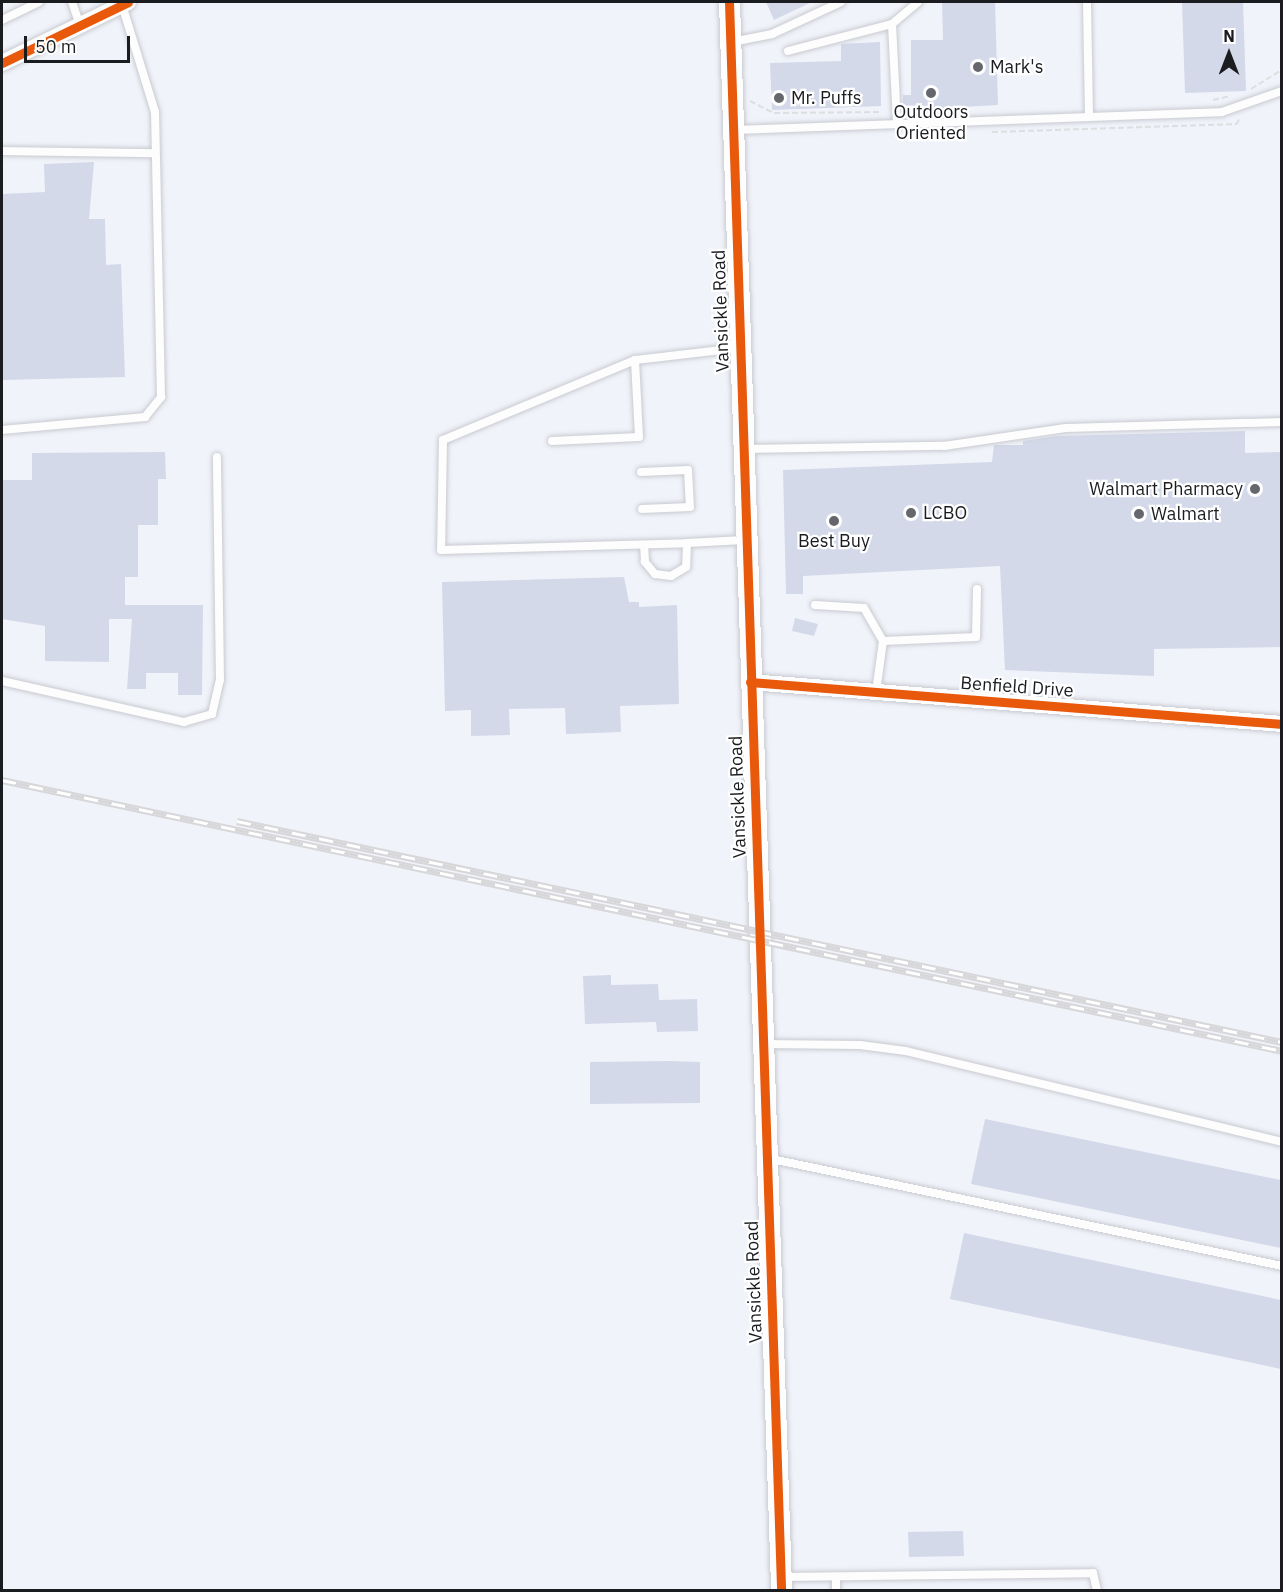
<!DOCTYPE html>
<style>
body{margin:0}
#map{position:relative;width:1283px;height:1592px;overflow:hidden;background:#f1f3fa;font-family:"IBM Plex Sans",sans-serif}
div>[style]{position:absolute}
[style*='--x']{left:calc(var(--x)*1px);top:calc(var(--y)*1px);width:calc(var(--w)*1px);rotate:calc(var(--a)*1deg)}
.building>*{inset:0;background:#d3d9e9}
.path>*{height:2px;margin-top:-1px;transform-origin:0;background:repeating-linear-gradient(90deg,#dddee0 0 6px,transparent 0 9px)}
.roads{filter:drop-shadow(0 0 2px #c8cad0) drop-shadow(0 0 2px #c8cad0)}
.service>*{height:8px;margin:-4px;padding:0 4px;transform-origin:4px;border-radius:4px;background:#fdfdfe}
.minor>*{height:16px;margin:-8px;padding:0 8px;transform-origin:8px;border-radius:8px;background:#fdfdfe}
.tertiary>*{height:21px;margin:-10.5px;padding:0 10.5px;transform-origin:10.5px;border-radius:10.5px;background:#fdfdfe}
.rail>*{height:7px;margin-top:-3.5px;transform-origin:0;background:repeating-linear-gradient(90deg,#fff 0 14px,#d7d7d9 0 28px);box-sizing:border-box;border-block:2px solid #d7d7d9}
.cycleway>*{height:9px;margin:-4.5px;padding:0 4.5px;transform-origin:4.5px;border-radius:4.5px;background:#e8590c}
.dots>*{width:16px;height:16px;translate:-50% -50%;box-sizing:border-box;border:3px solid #fff;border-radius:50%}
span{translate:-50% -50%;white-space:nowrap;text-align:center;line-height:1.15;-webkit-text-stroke:4.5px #fff;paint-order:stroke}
.poi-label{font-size:18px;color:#1a1c20}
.left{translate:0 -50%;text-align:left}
.right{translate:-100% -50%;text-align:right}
.street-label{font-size:18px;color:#1a1c20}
.frame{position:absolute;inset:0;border:3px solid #1a1c20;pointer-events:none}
.north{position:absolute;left:1199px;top:24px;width:60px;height:60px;-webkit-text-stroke:4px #fff;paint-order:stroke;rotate:0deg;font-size:16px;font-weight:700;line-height:24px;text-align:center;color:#1a1c20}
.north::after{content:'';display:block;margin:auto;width:21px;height:27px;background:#1a1c20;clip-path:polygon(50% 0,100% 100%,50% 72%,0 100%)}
.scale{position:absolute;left:24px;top:36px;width:106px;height:27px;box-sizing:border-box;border:3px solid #1a1c20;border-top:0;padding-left:8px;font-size:18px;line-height:21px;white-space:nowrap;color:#1a1c20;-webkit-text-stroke:4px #fff;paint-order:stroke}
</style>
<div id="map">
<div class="building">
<i style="clip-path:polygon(766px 2px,812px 2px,774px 20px)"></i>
<i style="clip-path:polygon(942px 2px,995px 2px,998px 105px,909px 110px,903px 104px,903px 95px,911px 95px,911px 40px,943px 40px)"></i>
<i style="clip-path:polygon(1182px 2px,1243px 2px,1246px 91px,1185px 93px)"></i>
<i style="clip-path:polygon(880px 42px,881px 106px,772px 110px,770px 63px,841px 61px,841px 44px)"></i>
<i style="clip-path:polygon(94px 162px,89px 219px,105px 219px,106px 265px,121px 264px,125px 377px,2px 380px,2px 194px,45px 192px,44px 164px)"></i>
<i style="clip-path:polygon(1245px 431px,1245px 453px,1281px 452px,1281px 647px,1154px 649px,1154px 676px,1005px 670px,1000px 566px,803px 576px,803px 594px,786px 594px,783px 470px,992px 462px,994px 445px,1023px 445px,1023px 441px,1057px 436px)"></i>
<i style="clip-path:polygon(165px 452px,166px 479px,158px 479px,158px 525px,138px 525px,138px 577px,125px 577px,125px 605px,203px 605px,202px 695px,178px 695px,178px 673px,146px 673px,146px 689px,127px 689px,132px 619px,109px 619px,109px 662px,45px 661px,45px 626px,2px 619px,2px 480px,32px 480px,32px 453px)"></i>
<i style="clip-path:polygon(624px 577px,629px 602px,639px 602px,639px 607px,677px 605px,679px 704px,620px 706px,621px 732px,566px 734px,565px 708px,509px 709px,510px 735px,471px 736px,471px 710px,445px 711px,442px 582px)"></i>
<i style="clip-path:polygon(795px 618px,818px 624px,814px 636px,792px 631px)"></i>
<i style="clip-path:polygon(611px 975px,611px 985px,658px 984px,659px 1000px,697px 999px,698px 1031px,657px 1032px,656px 1022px,585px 1024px,583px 976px)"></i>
<i style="clip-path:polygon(668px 1061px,700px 1062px,700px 1103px,590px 1104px,590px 1062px)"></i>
<i style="clip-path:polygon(985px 1119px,1281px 1180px,1281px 1248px,971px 1184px)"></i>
<i style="clip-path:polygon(964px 1233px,1281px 1300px,1281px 1369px,950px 1299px)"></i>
<i style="clip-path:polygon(963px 1531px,964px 1556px,909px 1557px,908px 1532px)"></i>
</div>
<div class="path">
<i style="--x:1251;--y:89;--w:36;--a:-32"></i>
<i style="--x:1213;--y:100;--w:18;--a:-13"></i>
<i style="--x:750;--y:101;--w:27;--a:27"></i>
<i style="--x:774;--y:113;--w:107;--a:-0.5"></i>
<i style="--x:992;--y:132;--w:245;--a:-1.9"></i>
<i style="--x:1237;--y:124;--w:5;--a:-68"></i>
</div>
<div class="roads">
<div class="service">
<i style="--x:72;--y:2;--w:24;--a:71"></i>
<i style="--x:1087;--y:2;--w:114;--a:89"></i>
<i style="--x:2;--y:20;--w:41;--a:-25.9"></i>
<i style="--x:892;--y:24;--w:99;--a:87.1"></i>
<i style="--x:732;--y:42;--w:41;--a:-11.3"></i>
<i style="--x:772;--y:34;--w:76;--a:-24.9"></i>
<i style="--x:788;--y:51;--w:107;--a:-14.6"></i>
<i style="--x:892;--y:24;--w:34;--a:-40"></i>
<i style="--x:733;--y:130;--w:489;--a:-2.1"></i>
<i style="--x:1222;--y:112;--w:64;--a:-19.3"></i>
<i style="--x:2;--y:151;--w:151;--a:0.8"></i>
<i style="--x:635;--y:360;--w:105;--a:-6.6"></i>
<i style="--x:2;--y:430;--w:144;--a:-5.2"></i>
<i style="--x:145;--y:417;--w:26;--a:-51"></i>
<i style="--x:161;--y:397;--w:285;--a:-91.2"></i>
<i style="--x:155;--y:112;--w:112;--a:-107.1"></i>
<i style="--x:552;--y:441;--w:87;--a:-2.6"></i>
<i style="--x:639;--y:437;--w:77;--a:-93"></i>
<i style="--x:635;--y:360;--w:208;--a:157.4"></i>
<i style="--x:443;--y:440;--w:110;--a:91"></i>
<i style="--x:441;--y:550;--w:246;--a:-1.6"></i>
<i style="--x:687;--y:543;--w:24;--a:92"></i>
<i style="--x:686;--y:567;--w:17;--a:149"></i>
<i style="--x:671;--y:576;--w:16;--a:-173"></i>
<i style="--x:655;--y:574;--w:16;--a:-130"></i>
<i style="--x:645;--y:562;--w:17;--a:-93"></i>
<i style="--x:744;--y:449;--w:200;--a:-0.9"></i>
<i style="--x:944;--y:446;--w:123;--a:-8.4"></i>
<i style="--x:1066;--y:428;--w:216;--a:-1.6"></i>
<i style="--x:641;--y:472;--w:47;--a:-2.4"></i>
<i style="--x:688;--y:470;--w:37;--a:87"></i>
<i style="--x:690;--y:507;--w:48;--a:177.6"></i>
<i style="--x:687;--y:543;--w:57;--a:-3"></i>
<i style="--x:815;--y:605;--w:49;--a:3.5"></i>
<i style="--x:864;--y:608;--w:38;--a:60"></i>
<i style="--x:2;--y:681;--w:187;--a:12.7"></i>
<i style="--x:184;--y:722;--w:29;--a:-16"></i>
<i style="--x:212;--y:714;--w:35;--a:-77"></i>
<i style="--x:220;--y:680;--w:223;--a:-90.8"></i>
<i style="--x:876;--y:692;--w:51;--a:-82.2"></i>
<i style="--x:883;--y:641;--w:93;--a:-2.5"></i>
<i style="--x:976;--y:637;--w:48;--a:-88.8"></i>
<i style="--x:763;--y:1044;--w:97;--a:0.6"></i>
<i style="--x:860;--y:1045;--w:46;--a:7.4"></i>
<i style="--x:906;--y:1051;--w:387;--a:13.6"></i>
<i style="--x:767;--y:1158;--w:526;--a:11.84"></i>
<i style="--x:781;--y:1577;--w:312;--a:-0.7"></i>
<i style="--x:1093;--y:1573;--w:17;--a:77"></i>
<i style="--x:836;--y:1577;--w:13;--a:90"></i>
</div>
<div class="minor">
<i style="--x:2;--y:63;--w:140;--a:-25.8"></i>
<i style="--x:750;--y:682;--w:534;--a:4.51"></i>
</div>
<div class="tertiary">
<i style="--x:729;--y:2;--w:1589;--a:88.12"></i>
</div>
</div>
<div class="rail">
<i style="--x:2;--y:780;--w:1308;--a:11.95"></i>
<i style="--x:237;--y:821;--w:1068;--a:11.94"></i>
</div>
<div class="cycleway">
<i style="--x:729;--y:2;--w:1589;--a:88.12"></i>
<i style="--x:2;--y:63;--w:140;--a:-25.8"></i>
<i style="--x:750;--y:682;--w:534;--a:4.51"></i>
</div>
<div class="dots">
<i style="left:978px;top:67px;background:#65676c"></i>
<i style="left:931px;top:93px;background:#65676c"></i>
<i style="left:779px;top:98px;background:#65676c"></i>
<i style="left:1255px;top:489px;background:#65676c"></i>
<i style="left:911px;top:513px;background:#65676c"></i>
<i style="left:1139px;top:514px;background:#65676c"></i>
<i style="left:834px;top:521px;background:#65676c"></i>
</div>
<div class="poi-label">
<span class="left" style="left:990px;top:67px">Mark's</span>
<span class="left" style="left:791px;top:98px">Mr. Puffs</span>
<span style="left:931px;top:123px">Outdoors<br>Oriented</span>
<span class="right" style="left:1243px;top:489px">Walmart Pharmacy</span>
<span class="left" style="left:923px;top:513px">LCBO</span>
<span class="left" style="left:1151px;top:514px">Walmart</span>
<span style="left:834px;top:541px">Best Buy</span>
</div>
<div class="street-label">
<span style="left:721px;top:311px;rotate:-92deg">Vansickle Road</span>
<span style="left:1017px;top:687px;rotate:4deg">Benfield Drive</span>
<span style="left:738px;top:797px;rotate:-92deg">Vansickle Road</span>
<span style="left:754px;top:1282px;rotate:-92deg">Vansickle Road</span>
</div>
<div class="frame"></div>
<div class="north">N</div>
<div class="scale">50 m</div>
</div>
